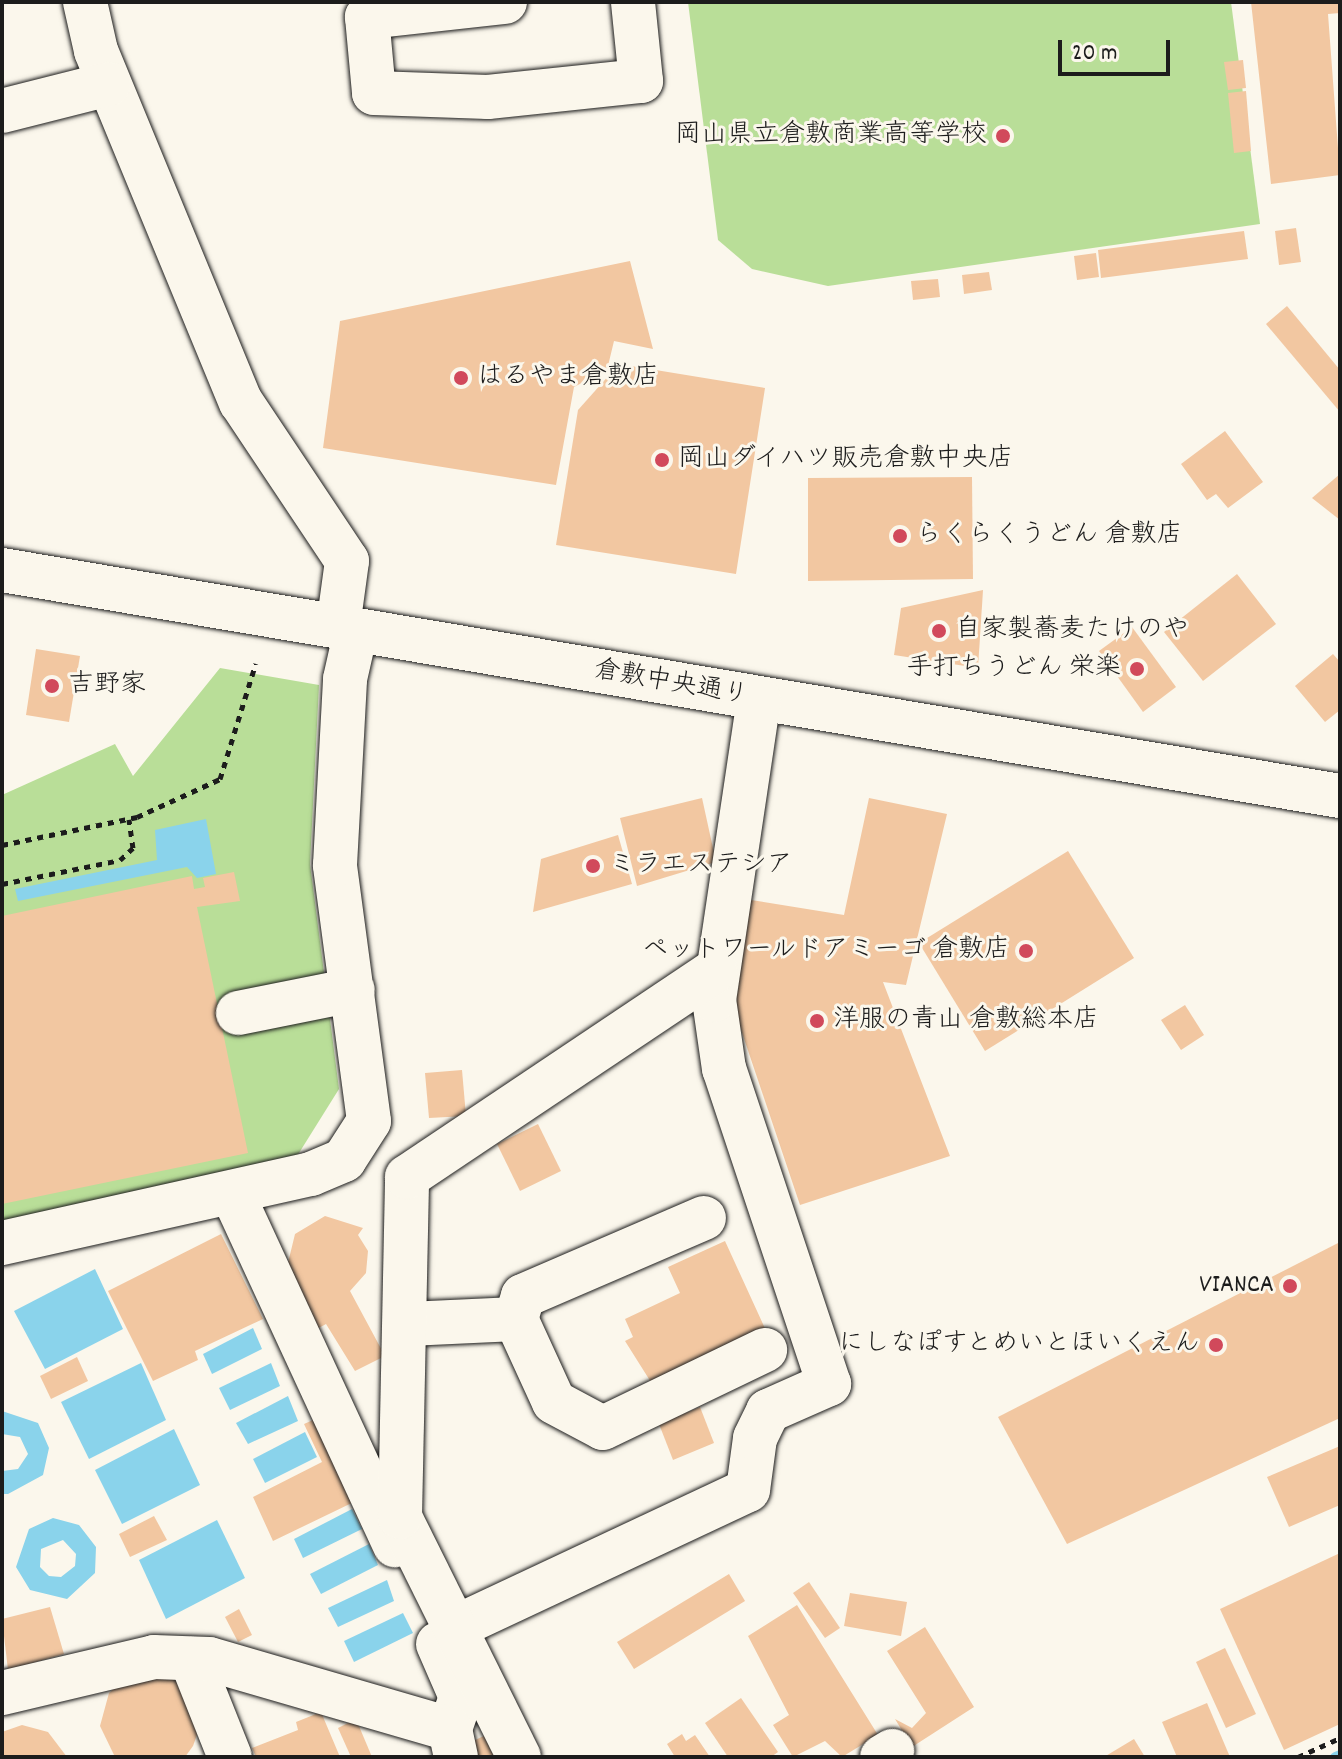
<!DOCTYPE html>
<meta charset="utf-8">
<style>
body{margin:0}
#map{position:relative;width:1342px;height:1759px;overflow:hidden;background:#fbf7ec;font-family:Dekko,"Klee One",sans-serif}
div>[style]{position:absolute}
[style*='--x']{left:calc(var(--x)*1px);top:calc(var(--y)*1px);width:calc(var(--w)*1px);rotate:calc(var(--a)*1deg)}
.green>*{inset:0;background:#b9de98}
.water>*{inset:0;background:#8ad3eb}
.stream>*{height:11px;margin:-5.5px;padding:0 5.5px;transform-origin:5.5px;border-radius:5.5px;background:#8ad3eb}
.building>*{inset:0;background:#f2c7a1}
.path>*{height:5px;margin-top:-2.5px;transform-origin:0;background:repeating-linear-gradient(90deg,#1c1c1c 0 6px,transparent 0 12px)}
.roads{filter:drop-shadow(0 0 2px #1c1c1c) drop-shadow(0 0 2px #1c1c1c)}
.minor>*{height:44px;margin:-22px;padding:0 22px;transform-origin:22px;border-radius:22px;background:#fbf7ec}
.dots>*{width:22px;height:22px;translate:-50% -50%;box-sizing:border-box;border:4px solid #fbf7ec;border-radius:50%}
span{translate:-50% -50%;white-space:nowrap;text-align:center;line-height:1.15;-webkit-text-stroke:6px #fbf7ec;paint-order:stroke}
.poi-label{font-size:26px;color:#1c1c1c}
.right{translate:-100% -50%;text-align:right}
.left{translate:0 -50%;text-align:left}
.street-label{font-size:26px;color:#1c1c1c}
.frame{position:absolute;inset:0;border:4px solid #1c1c1c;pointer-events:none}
.scale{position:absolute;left:1058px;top:40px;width:112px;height:36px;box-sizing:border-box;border:4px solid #1c1c1c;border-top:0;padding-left:10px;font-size:24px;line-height:28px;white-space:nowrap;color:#1c1c1c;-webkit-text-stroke:6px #fbf7ec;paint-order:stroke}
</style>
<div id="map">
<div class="green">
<i style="clip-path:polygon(688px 2px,1231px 2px,1260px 224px,828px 286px,752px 269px,718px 240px)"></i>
<i style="clip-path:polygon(220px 668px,319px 685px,310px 864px,339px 1089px,294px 1161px,2px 1222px,2px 795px,115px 744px,133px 776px)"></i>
</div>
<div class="water">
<i style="clip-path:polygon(206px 819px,216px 874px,197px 878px,187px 867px,18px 901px,15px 889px,157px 860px,155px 830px)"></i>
<i style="clip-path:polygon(95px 1269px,123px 1329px,45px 1369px,14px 1311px)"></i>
<i style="clip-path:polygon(253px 1328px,262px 1349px,212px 1374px,203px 1354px)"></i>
<i style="clip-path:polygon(141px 1363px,166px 1420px,89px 1459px,61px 1402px)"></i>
<i style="clip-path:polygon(271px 1363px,280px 1386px,230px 1410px,219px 1388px)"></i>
<i style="clip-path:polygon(288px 1396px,298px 1421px,248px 1444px,236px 1423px)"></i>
<i style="clip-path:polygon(2px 1411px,38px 1423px,49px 1448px,43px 1475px,8px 1494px,2px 1494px,2px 1471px,18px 1469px,28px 1454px,20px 1437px,2px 1434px)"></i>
<i style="clip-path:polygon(174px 1429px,200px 1485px,122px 1524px,95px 1470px)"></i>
<i style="clip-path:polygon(305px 1432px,317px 1457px,265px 1483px,253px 1459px)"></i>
<i style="clip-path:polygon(352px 1509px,362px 1529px,303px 1558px,294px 1539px)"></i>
<i style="clip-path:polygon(evenodd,53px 1518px,79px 1525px,96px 1547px,95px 1573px,67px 1599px,30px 1590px,16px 1567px,29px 1529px,53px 1518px,63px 1540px,76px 1554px,75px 1566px,61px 1577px,49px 1576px,40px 1567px,41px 1549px,63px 1540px)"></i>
<i style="clip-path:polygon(217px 1520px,245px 1578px,166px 1619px,139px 1560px)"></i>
<i style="clip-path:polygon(369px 1544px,378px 1565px,321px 1594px,310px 1574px)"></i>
<i style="clip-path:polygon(387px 1580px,394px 1601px,338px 1627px,328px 1608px)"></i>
<i style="clip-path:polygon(403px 1613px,413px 1633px,354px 1662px,344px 1641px)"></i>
</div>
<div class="stream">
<i style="--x:1335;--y:1757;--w:5;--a:-22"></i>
</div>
<div class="building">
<i style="clip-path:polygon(1251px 2px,1340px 2px,1340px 13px,1328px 14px,1340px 175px,1271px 184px)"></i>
<i style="clip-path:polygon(1243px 60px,1246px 88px,1228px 90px,1224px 62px)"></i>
<i style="clip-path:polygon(1246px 91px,1251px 151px,1234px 153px,1228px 93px)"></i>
<i style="clip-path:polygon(1296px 228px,1301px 262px,1279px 265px,1275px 231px)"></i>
<i style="clip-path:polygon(1244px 231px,1248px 259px,1101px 278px,1098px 250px)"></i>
<i style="clip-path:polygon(1096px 253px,1099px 277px,1077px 280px,1074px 256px)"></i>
<i style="clip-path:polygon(630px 261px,653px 349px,614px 341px,607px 370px,574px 387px,556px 485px,323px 448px,340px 321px)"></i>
<i style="clip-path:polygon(989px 272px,992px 290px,964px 294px,962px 275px)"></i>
<i style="clip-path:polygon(938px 279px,940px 297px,913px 300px,911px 281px)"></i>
<i style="clip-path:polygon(1287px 306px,1340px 370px,1340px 412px,1266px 324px)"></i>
<i style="clip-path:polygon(619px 364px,765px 388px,736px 574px,556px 545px,578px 410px)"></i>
<i style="clip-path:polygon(1225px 431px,1263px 482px,1228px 508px,1216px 494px,1207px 500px,1181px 464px)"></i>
<i style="clip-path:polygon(1340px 474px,1340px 520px,1312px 498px)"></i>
<i style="clip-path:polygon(972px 477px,973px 579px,808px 581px,808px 478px)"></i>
<i style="clip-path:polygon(1237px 574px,1276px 624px,1203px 681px,1164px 632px)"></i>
<i style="clip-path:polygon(983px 590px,978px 668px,894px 655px,901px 608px)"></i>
<i style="clip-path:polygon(1132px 627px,1176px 687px,1143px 712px,1099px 651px)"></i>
<i style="clip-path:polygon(36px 649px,80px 656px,69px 722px,26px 715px)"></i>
<i style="clip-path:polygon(1333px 654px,1340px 662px,1340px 710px,1325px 722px,1295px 686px)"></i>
<i style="clip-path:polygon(702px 798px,716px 862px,637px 886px,620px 818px)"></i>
<i style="clip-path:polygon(869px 798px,947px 814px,906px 985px,883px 982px,950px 1156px,800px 1205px,730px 997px,745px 899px,844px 915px)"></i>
<i style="clip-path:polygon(618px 835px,632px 884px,533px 912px,541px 859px)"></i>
<i style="clip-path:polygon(1068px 851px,1134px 958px,985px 1051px,919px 943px)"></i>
<i style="clip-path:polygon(234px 872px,240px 901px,197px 907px,248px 1153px,2px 1204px,2px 916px,192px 876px,194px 889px,205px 887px,203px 878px)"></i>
<i style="clip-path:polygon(1185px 1005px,1204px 1035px,1181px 1050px,1161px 1020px)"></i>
<i style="clip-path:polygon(462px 1070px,466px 1116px,429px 1118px,425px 1073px)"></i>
<i style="clip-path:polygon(538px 1124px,561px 1171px,520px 1191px,497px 1144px)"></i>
<i style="clip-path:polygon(325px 1216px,363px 1228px,358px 1235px,368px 1251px,366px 1273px,350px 1291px,385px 1356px,355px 1371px,326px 1324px,317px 1329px,287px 1267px,295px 1234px)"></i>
<i style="clip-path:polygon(221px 1234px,263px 1319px,195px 1351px,198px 1360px,153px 1381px,108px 1291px)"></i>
<i style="clip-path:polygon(725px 1241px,768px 1335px,654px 1387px,625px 1341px,633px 1337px,625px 1319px,680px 1293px,668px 1267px)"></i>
<i style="clip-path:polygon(1340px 1242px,1340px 1418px,1067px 1544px,998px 1417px)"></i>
<i style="clip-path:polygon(77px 1357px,88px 1381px,51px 1399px,40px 1376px)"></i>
<i style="clip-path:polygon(700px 1407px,714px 1443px,673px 1460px,659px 1424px)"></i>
<i style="clip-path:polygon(331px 1412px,358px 1500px,273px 1541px,253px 1497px,322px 1462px,304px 1424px)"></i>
<i style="clip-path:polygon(1340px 1446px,1340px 1505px,1289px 1527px,1267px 1477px)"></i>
<i style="clip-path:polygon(154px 1516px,167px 1540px,130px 1557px,119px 1534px)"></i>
<i style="clip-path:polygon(1340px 1553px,1340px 1724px,1284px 1750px,1220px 1609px)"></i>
<i style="clip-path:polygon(729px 1574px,745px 1601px,634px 1669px,617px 1642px)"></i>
<i style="clip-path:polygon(809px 1582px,840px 1628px,825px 1638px,793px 1593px)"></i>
<i style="clip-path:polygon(850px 1593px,907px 1602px,901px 1636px,844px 1626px)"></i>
<i style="clip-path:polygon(797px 1605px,878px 1735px,842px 1757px,825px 1741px,793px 1757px,773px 1725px,789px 1715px,748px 1636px)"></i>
<i style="clip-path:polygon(50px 1607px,64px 1654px,8px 1670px,2px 1619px)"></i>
<i style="clip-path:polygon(239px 1609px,252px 1635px,238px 1642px,225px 1617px)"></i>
<i style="clip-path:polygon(925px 1627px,974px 1707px,912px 1747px,895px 1719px,912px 1728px,926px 1713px,887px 1651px)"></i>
<i style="clip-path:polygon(1225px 1648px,1256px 1714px,1226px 1728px,1196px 1662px)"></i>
<i style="clip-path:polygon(171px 1677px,185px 1687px,198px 1732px,193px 1746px,185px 1757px,115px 1757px,100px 1726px,109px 1693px,122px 1681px)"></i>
<i style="clip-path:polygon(741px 1698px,778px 1752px,771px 1757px,728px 1757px,705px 1723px)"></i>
<i style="clip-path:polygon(1207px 1703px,1230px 1757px,1177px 1757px,1162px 1722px)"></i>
<i style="clip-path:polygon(321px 1712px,340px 1757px,256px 1757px,252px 1748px,298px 1730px,296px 1722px)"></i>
<i style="clip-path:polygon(356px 1719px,372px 1757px,351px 1757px,338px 1728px)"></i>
<i style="clip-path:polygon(22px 1725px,48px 1732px,67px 1757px,2px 1757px,2px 1732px)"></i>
<i style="clip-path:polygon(488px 1734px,497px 1757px,477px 1757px,471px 1742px)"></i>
<i style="clip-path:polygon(682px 1734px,686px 1741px,695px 1735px,710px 1757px,675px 1757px,667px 1744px)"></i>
<i style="clip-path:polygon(1134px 1739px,1145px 1757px,1104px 1757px)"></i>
</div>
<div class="path">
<i style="--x:2;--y:845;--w:138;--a:-11.7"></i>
<i style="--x:137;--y:817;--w:91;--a:-24.6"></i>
<i style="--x:220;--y:779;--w:121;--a:-72.8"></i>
<i style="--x:2;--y:884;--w:120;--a:-11.5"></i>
<i style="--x:120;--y:860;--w:18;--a:-43"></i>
<i style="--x:133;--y:848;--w:29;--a:-98"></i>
<i style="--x:1298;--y:1757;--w:46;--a:-24.3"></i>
</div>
<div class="roads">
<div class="minor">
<i style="--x:85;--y:2;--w:50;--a:77.3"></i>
<i style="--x:96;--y:51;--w:380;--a:67.6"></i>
<i style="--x:241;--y:402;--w:191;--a:56.3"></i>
<i style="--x:347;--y:561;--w:67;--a:97.8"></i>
<i style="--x:505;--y:2;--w:139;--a:173.8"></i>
<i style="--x:367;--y:17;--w:76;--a:84.7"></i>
<i style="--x:374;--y:93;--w:114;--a:2"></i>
<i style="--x:488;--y:97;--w:154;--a:-6"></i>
<i style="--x:641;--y:81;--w:79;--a:-95.8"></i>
<i style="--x:2;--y:111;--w:110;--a:-14.2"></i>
<i style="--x:2;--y:570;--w:1357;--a:9.59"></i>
<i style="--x:238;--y:1013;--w:117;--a:-11.3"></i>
<i style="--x:233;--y:1195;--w:386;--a:65.2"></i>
<i style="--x:2;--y:1243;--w:317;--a:-12.6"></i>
<i style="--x:311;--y:1174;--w:36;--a:-23"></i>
<i style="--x:344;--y:1160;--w:46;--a:-57.3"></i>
<i style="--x:369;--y:1121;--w:258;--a:-97.6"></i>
<i style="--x:335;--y:865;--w:186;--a:-86.9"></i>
<i style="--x:345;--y:679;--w:50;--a:-77.3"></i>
<i style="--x:516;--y:1319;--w:24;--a:-73"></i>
<i style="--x:523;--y:1296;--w:197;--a:-23.3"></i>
<i style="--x:408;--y:1324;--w:108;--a:-2.7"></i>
<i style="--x:516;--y:1319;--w:91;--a:65.4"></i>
<i style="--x:554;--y:1402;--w:55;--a:28"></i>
<i style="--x:603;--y:1428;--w:180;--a:-25.7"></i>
<i style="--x:458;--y:1626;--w:320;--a:-25.1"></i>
<i style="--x:748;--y:1490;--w:52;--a:-82.3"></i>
<i style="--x:755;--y:1438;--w:30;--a:-64"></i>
<i style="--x:768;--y:1411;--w:67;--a:-23.9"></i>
<i style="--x:829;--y:1384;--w:332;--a:-108.4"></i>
<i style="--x:724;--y:1069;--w:70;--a:-98.2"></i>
<i style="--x:714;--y:1000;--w:304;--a:-81.5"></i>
<i style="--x:438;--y:1644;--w:58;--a:66.5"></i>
<i style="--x:461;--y:1697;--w:34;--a:109"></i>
<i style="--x:191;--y:1659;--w:105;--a:68.3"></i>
<i style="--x:2;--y:1693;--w:156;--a:-13.3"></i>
<i style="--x:154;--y:1657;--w:55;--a:2.1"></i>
<i style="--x:209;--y:1659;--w:251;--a:16.2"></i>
<i style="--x:450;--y:1729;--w:29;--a:78"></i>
<i style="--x:519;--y:1757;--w:268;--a:-116.4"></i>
<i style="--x:400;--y:1517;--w:340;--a:-88.8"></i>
<i style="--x:407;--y:1177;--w:371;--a:-33.8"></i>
<i style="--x:882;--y:1757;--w:12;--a:-31"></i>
</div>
</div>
<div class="dots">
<i style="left:1003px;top:136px;background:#d1495b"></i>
<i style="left:461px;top:378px;background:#d1495b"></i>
<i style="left:662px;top:460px;background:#d1495b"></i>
<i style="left:900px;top:536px;background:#d1495b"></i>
<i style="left:939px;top:631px;background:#d1495b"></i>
<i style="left:1137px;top:669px;background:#d1495b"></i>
<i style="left:52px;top:686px;background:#d1495b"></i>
<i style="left:593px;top:866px;background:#d1495b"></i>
<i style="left:1026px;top:951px;background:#d1495b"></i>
<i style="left:817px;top:1021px;background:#d1495b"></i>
<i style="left:1290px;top:1286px;background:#d1495b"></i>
<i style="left:1216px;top:1345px;background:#d1495b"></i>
</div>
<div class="poi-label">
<span class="right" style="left:987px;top:136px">岡山県立倉敷商業高等学校</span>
<span class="left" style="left:477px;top:378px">はるやま倉敷店</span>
<span class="left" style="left:678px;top:460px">岡山ダイハツ販売倉敷中央店</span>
<span class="left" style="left:916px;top:536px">らくらくうどん 倉敷店</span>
<span class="left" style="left:955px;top:631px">自家製蕎麦たけのや</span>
<span class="right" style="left:1121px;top:669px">手打ちうどん 栄楽</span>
<span class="left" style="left:68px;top:686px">吉野家</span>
<span class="left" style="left:609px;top:866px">ミラエステシア</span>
<span class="right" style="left:1010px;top:951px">ペットワールドアミーゴ 倉敷店</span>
<span class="left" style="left:833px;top:1021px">洋服の青山 倉敷総本店</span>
<span class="right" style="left:1274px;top:1286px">VIANCA</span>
<span class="right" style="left:1200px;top:1345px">にしなぽすとめいとほいくえん</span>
</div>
<div class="street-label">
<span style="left:671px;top:684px;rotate:10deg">倉敷中央通り</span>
</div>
<div class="frame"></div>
<div class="scale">20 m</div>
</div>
